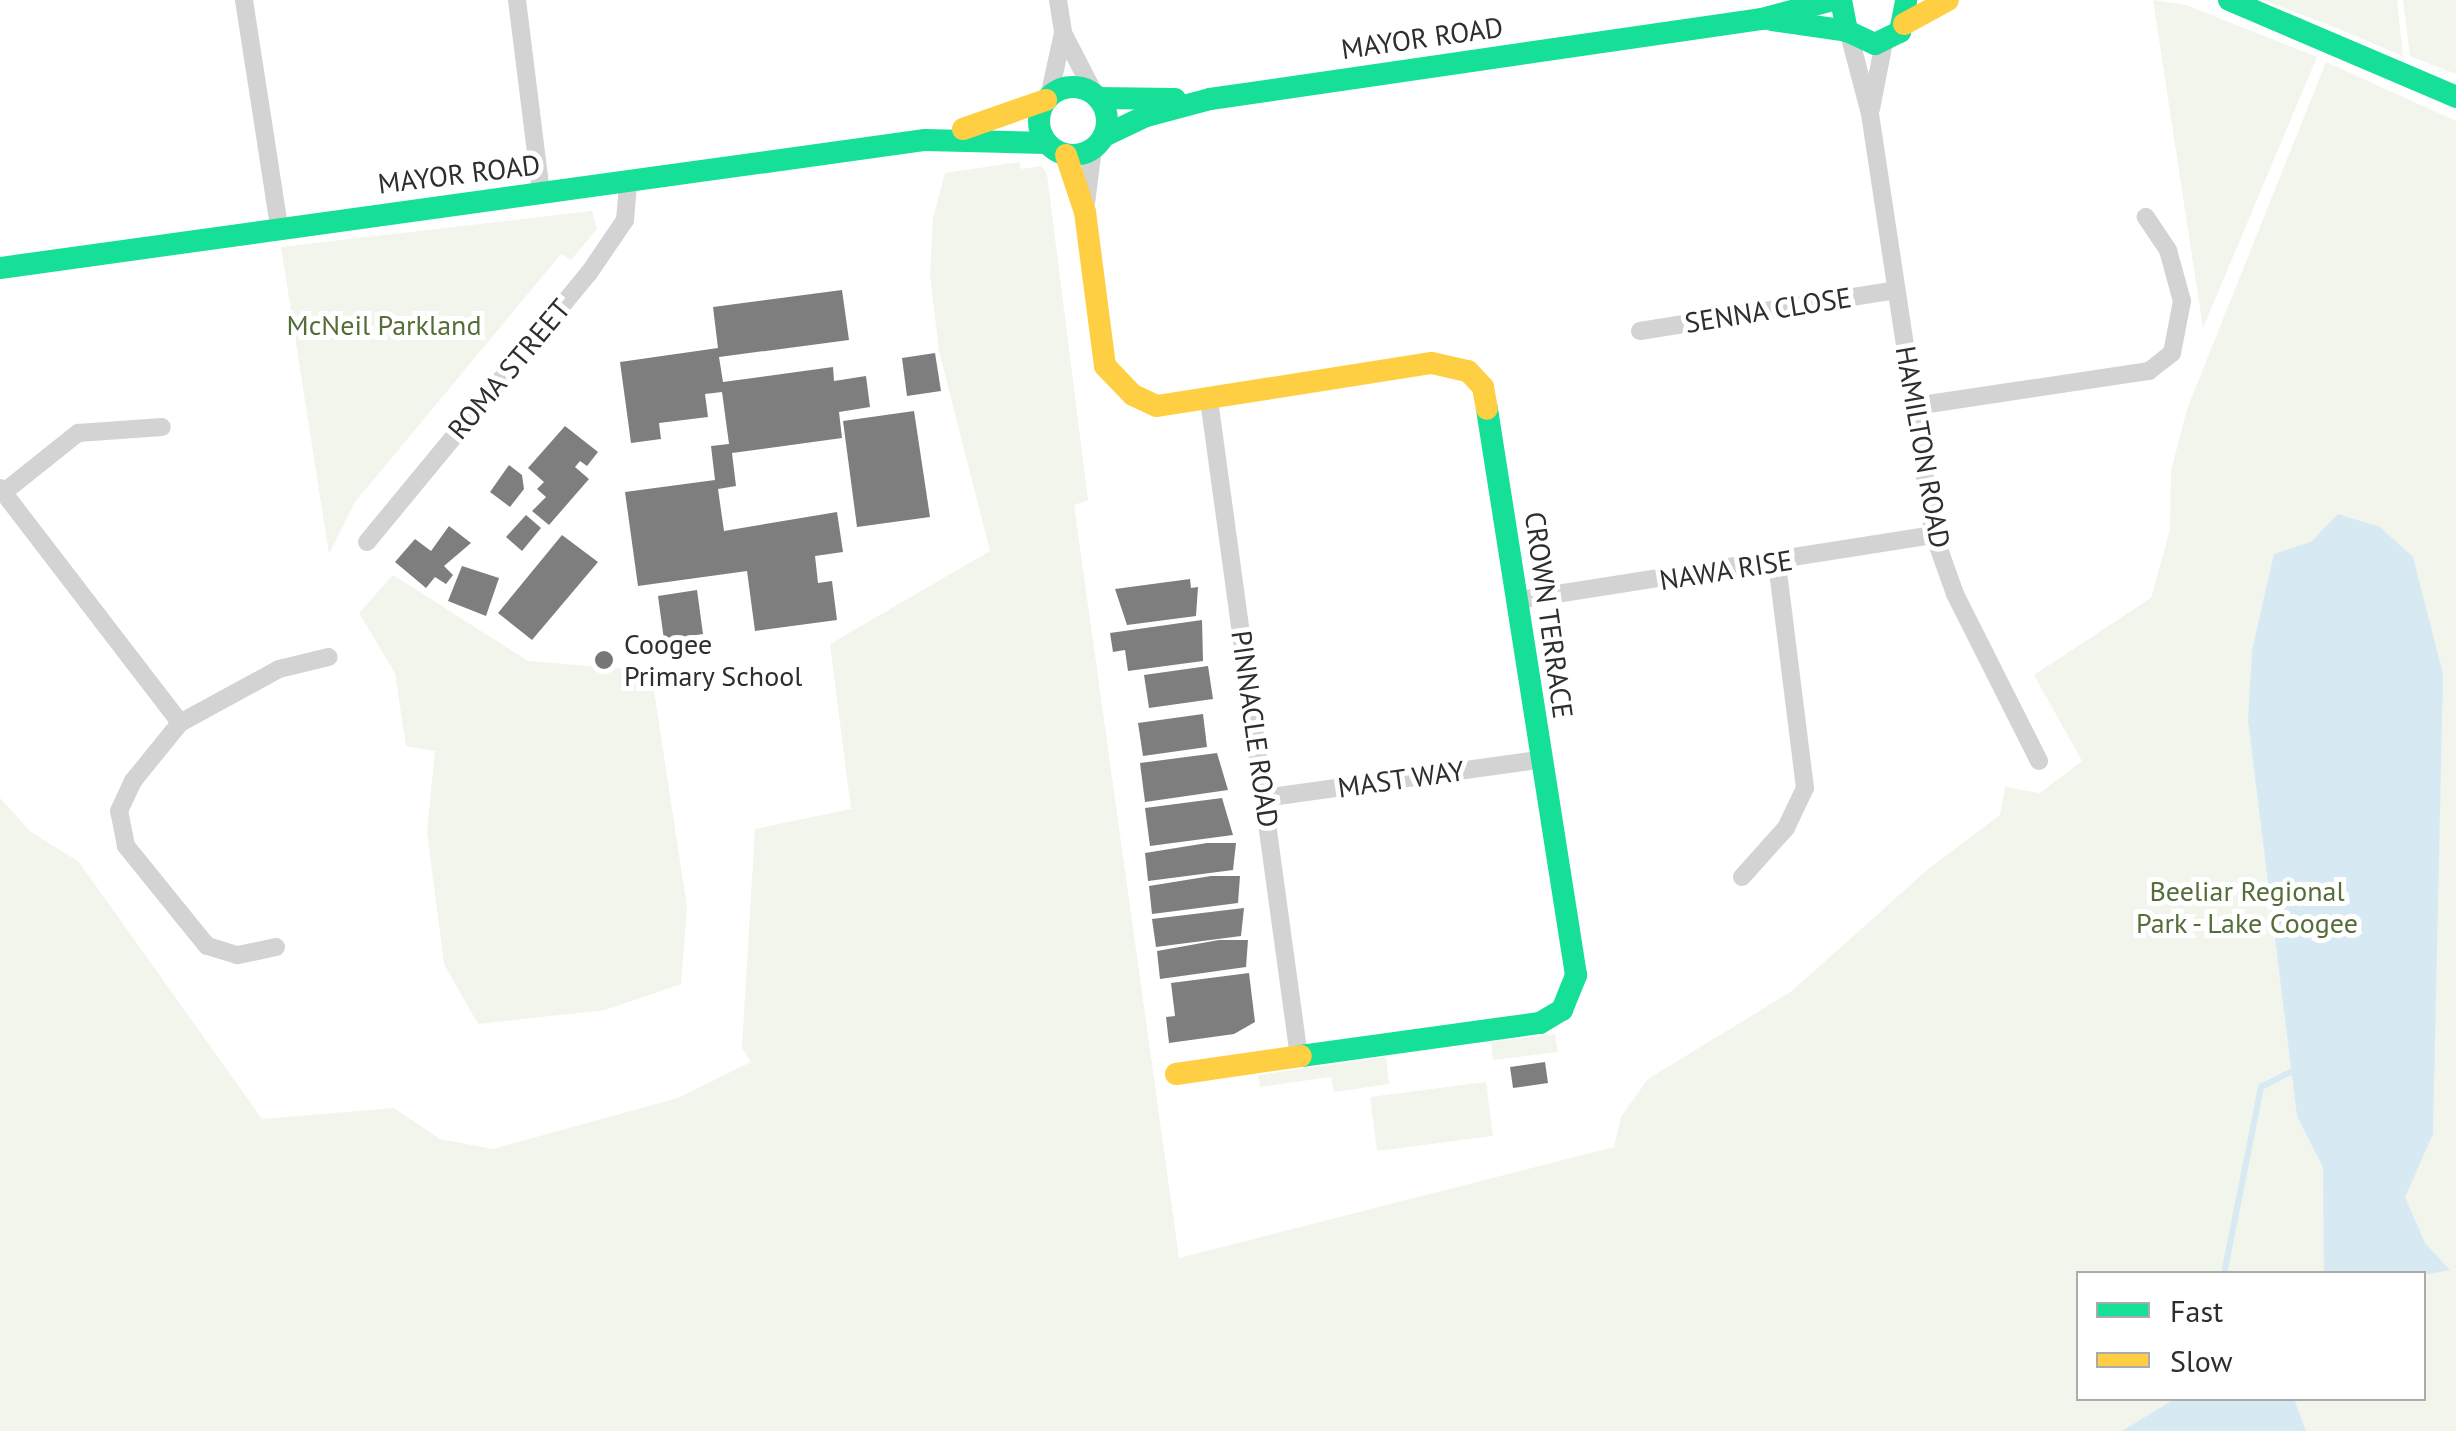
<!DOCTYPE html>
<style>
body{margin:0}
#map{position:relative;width:2456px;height:1431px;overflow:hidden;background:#fff;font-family:"PT Sans",sans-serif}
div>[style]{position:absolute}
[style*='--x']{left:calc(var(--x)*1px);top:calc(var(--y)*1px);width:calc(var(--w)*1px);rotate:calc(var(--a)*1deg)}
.green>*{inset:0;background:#f1f5eb}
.water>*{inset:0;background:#d7eaf3}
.stream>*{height:6px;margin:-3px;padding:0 3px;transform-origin:3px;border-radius:3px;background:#d7eaf3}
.building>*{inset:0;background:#7e7e7e}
.street>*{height:18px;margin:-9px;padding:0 9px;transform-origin:9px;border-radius:9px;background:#d3d3d3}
.fast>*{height:22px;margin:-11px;padding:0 11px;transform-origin:11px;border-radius:11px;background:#16e098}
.fast>.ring{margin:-11px;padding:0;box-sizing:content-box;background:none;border:22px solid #16e098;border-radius:50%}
.slow>*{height:22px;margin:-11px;padding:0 11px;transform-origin:11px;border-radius:11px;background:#ffcf43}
.dots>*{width:28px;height:28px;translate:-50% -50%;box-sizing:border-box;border:5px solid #fff;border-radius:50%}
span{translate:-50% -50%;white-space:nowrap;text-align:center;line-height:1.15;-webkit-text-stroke:10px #fff;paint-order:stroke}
.street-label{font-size:28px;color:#2e2e2e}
.park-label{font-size:28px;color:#556d38}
.poi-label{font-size:28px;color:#2e2e2e}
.left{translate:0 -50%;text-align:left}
.legend{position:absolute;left:2076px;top:1271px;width:350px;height:130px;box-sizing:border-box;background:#fff;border:2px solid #ababab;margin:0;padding:12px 18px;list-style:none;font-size:30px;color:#2e2e2e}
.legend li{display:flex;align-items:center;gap:20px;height:50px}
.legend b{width:50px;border:2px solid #ababab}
</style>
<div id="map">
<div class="green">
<i style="clip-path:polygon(2153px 0,2186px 5px,2317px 57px,2203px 328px)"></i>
<i style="clip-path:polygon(2263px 0,2397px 0,2403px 56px,2334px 27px)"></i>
<i style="clip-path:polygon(2403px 0,2456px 0,2456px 74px,2410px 56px)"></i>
<i style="clip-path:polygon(evenodd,2326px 62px,2456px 121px,2456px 1431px,0 1431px,0 798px,31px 832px,79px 862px,262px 1119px,394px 1108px,440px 1139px,493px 1149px,678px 1098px,751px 1062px,742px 1048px,755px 829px,851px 809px,830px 644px,990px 551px,939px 351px,930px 275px,933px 218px,945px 173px,1019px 162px,1021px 169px,1042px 166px,1047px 175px,1088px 500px,1074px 505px,1179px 1258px,1614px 1147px,1621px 1117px,1648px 1079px,1792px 991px,1927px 870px,2000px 815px,2005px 787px,2040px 793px,2082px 761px,2034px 675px,2151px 598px,2170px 530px,2171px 471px,2187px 409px,2326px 62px,2078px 1274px,2424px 1274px,2424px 1398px,2078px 1398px,2078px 1274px)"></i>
<i style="clip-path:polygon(592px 211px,597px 229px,571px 260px,561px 254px,355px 502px,329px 554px,281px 247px)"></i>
<i style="clip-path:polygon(393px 575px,528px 661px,651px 671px,687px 907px,681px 984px,605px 1010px,478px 1024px,444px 964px,427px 832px,435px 751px,406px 746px,395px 673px,359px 613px)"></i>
<i style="clip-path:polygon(1555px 1034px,1558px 1052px,1493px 1060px,1491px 1042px)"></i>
<i style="clip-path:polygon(1386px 1057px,1389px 1084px,1334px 1092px,1331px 1077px,1260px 1087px,1258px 1075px)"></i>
<i style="clip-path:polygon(1486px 1082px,1493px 1136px,1377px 1151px,1370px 1097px)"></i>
</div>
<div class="water">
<i style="clip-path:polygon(2338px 514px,2380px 527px,2413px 557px,2443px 674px,2433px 1134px,2405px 1197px,2425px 1243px,2450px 1270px,2424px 1275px,2324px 1273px,2323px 1167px,2297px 1116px,2248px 720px,2252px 651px,2274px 554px,2311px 542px)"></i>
<i style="clip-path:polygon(2176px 1398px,2294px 1399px,2306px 1431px,2122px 1431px)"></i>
</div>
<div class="stream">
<i style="--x:2224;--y:1274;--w:191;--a:-78.8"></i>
<i style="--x:2261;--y:1087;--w:34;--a:-27"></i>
</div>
<div class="building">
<i style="clip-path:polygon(842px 290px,849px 340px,719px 357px,723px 382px,833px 367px,834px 381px,866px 376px,870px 407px,839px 412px,842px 438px,732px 453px,736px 486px,718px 489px,724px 531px,837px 512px,843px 552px,815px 556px,818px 583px,832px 581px,837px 620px,755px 631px,747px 571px,638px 586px,625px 492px,715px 480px,711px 446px,729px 444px,722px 392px,705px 394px,708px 417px,659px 423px,661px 439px,631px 443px,620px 362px,718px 348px,713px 307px)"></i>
<i style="clip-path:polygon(935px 353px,941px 391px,907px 396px,902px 358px)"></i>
<i style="clip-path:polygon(914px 411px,930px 517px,857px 527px,843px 421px)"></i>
<i style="clip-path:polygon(565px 426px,598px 452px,587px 466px,580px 461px,575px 467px,589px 479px,549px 525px,532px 511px,546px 497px,537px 489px,544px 482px,528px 468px)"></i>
<i style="clip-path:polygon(509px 465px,522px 475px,524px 489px,510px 507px,490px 492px)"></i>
<i style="clip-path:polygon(526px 515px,541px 528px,522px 551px,506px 537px)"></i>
<i style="clip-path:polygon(449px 526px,471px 543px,444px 566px,453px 575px,446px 584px,435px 577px,426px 588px,395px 562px,415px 539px,431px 551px)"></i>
<i style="clip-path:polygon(562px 535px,598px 562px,532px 640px,498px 613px)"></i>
<i style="clip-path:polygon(462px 566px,499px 578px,486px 616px,448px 601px)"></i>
<i style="clip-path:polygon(1190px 579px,1191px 588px,1198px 587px,1196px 616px,1127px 625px,1115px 589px)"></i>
<i style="clip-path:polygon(697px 590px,703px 634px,664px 640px,658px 596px)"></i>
<i style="clip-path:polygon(1202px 620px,1203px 661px,1128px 671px,1125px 650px,1113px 652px,1110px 633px)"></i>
<i style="clip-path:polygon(1208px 666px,1213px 699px,1149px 708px,1144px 675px)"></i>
<i style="clip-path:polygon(1203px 714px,1207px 747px,1143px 756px,1138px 723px)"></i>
<i style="clip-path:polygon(1217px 753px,1228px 790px,1145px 802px,1140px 763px)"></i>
<i style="clip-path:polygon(1222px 798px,1233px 835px,1150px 846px,1145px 808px)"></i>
<i style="clip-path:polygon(1207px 843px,1236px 843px,1233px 870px,1148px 881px,1145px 853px)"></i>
<i style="clip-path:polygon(1211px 876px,1240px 876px,1238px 903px,1152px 914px,1149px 886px)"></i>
<i style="clip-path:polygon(1244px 908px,1241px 936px,1156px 947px,1152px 919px)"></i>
<i style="clip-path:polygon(1219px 940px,1248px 940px,1246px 967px,1160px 979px,1157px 951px)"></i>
<i style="clip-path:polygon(1249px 973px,1255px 1022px,1234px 1034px,1169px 1043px,1166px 1017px,1175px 1016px,1171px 983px)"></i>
<i style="clip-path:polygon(1545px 1062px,1548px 1083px,1513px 1088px,1510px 1067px)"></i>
</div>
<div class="street">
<i style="--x:244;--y:0;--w:229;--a:81.2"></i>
<i style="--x:517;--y:0;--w:194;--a:82.9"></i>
<i style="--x:1058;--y:0;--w:33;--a:81"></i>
<i style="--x:1063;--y:33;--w:70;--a:62.7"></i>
<i style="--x:1849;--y:34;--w:83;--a:75.3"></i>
<i style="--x:1870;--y:114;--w:426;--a:81.4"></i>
<i style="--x:1934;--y:535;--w:63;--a:70.4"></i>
<i style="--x:1955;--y:594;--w:187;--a:63.3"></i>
<i style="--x:1049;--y:97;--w:66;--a:-77.7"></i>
<i style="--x:1871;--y:109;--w:68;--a:-79"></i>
<i style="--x:1086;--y:203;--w:54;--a:-82.6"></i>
<i style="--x:1640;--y:331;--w:259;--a:-9.1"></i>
<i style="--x:1209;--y:400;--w:663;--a:82.2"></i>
<i style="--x:1915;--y:406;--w:237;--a:-8.5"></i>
<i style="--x:2149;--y:371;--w:29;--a:-38"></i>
<i style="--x:2172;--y:353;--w:53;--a:-79.1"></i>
<i style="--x:2182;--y:301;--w:53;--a:-105.4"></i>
<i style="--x:2168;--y:250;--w:40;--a:-124"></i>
<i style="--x:0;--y:488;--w:296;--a:52.5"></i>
<i style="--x:4;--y:492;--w:95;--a:-38.6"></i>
<i style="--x:78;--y:433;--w:84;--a:-4.1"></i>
<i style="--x:367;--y:542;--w:349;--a:-50.5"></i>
<i style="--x:589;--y:273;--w:64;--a:-55.8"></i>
<i style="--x:625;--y:220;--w:36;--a:-85"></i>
<i style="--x:1518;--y:600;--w:421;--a:-8.9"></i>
<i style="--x:1264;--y:798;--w:278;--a:-7.9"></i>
<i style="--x:1742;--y:877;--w:66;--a:-48.1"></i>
<i style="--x:1786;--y:828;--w:44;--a:-64.6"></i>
<i style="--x:1805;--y:788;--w:227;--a:-97.1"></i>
<i style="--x:276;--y:947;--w:40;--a:168"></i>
<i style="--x:237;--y:955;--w:31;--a:-163"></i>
<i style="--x:207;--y:946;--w:129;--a:-129"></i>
<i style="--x:126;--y:846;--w:36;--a:-101"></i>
<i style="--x:119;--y:811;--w:33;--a:-65"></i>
<i style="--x:133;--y:781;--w:75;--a:-51"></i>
<i style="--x:180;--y:723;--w:113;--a:-28.6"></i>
<i style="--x:279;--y:669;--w:51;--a:-13.5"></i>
</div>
<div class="fast">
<i style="--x:1841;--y:0;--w:32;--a:79"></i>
<i style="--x:1847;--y:31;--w:31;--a:25"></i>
<i style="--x:1875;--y:44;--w:28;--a:-26"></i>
<i style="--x:1900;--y:32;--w:33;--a:-79"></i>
<i style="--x:2229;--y:0;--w:247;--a:23.1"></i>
<i style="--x:1772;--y:20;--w:76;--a:8.3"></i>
<i class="ring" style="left:1039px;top:87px;width:46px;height:46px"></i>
<i style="--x:1098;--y:98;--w:77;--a:0.7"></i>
<i style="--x:1104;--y:136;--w:47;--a:-25.5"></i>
<i style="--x:1146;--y:116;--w:66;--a:-14.9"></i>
<i style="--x:1210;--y:99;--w:558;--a:-8.25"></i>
<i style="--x:1762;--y:19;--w:73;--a:-15"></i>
<i style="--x:0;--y:268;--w:934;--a:-7.88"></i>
<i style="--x:925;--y:140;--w:121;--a:1.4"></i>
<i style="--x:1301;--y:1056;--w:241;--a:-7.9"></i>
<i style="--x:1540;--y:1023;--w:26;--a:-31"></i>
<i style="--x:1562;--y:1010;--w:38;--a:-68"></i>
<i style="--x:1576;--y:975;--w:573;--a:-98.94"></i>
</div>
<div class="slow">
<i style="--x:1904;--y:24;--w:50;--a:-28.6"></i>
<i style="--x:963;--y:129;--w:88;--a:-19.3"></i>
<i style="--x:1066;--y:155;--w:60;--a:71.6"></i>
<i style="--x:1085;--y:212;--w:155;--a:82.6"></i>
<i style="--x:1105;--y:366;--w:40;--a:46"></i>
<i style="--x:1133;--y:395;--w:26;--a:25"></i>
<i style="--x:1157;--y:406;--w:278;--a:-8.9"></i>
<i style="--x:1432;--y:363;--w:37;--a:13"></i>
<i style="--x:1468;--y:371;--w:22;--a:47"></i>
<i style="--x:1483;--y:387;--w:22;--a:80"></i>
<i style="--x:1176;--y:1074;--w:126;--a:-8.2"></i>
</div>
<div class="dots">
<i style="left:604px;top:660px;background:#777"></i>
</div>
<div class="street-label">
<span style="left:1422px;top:38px;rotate:-8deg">MAYOR ROAD</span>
<span style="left:459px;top:174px;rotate:-7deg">MAYOR ROAD</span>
<span style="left:1768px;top:310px;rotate:-9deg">SENNA CLOSE</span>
<span style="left:509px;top:369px;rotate:-50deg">ROMA STREET</span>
<span style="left:1923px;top:447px;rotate:80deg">HAMILTON ROAD</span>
<span style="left:1726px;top:570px;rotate:-9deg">NAWA RISE</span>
<span style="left:1549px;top:615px;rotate:82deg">CROWN TERRACE</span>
<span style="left:1255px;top:729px;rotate:82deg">PINNACLE ROAD</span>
<span style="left:1401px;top:779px;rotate:-8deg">MAST WAY</span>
</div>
<div class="park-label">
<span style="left:384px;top:325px">McNeil Parkland</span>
<span style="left:2247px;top:907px">Beeliar Regional<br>Park - Lake Coogee</span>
</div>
<div class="poi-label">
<span class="left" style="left:624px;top:660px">Coogee<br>Primary School</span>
</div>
<ul class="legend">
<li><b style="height:12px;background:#16e098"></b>Fast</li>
<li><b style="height:12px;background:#ffcf43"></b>Slow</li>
</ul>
</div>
